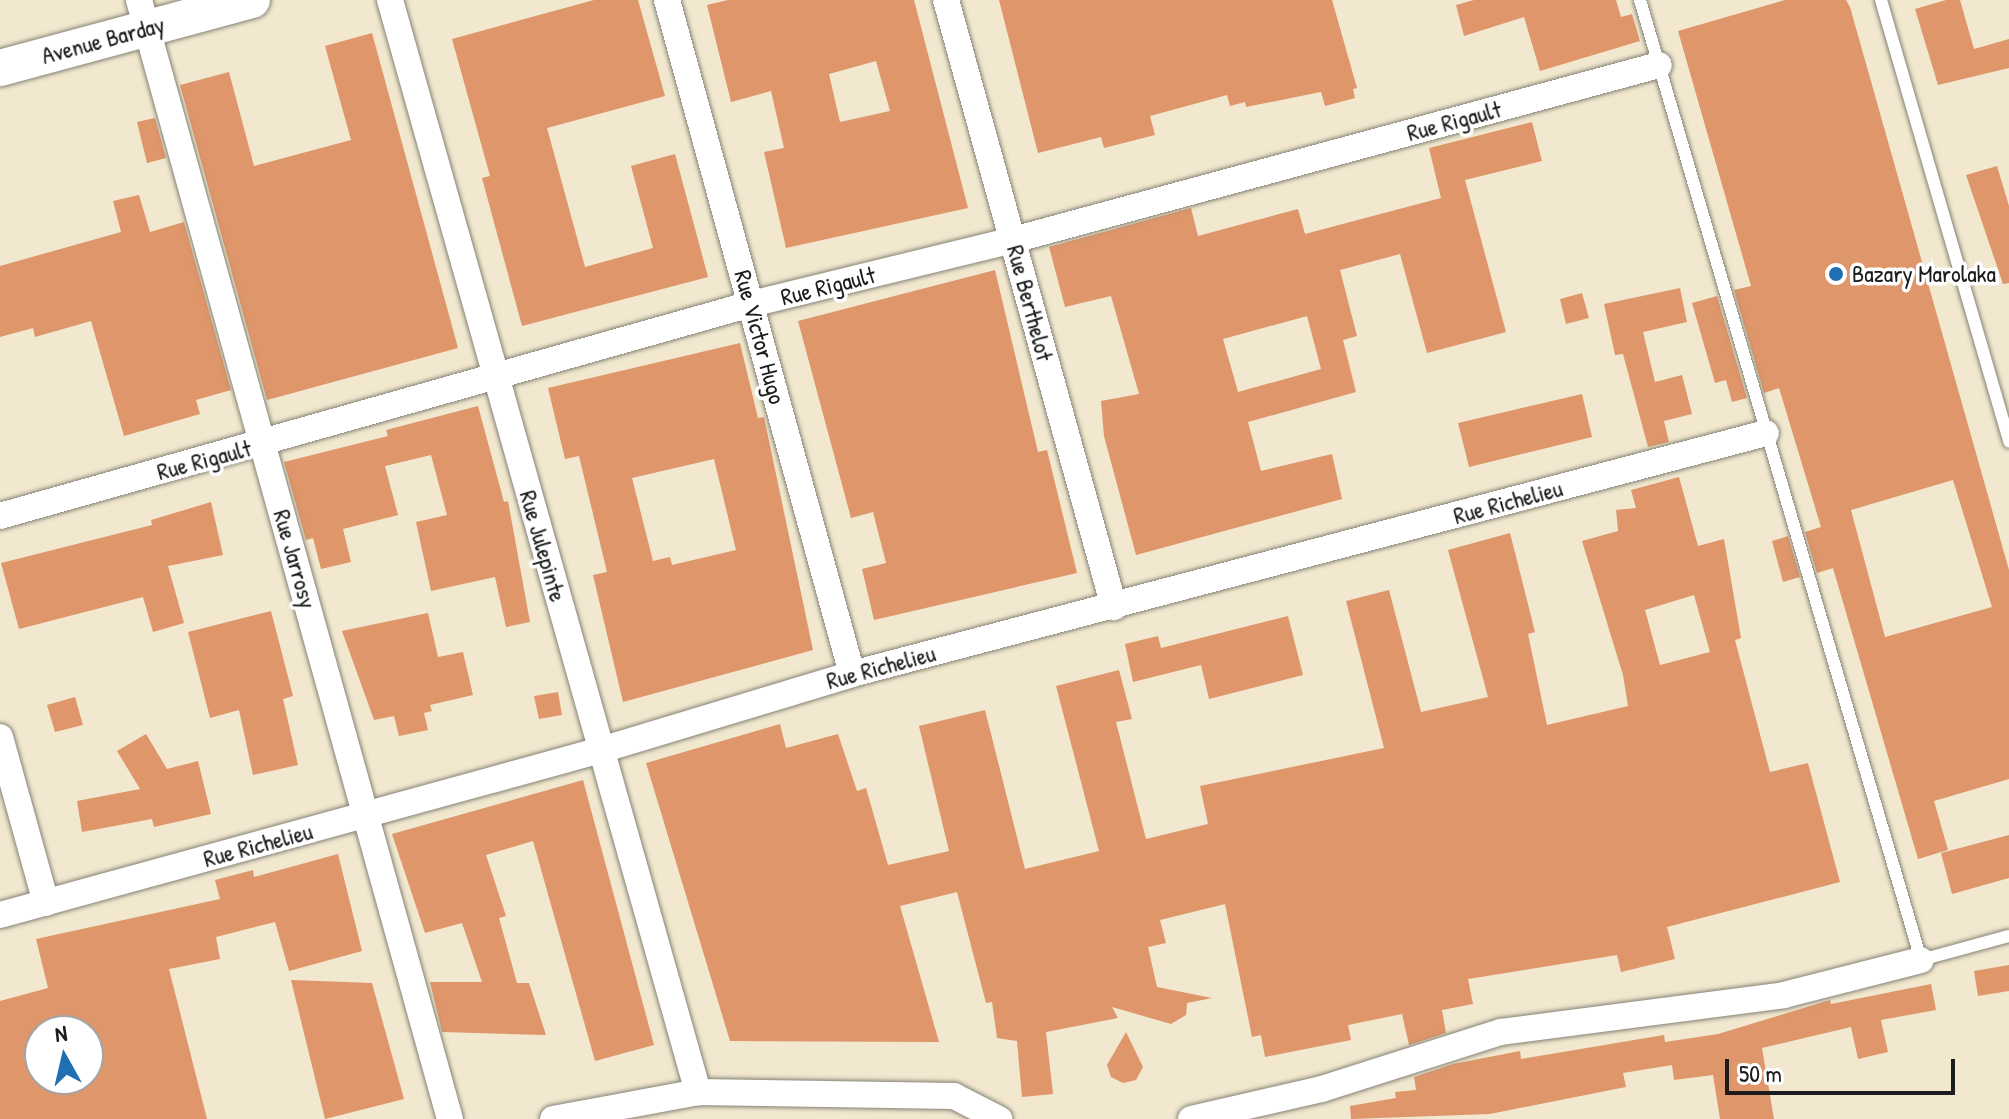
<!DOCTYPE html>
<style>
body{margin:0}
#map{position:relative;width:2009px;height:1119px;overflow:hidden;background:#f1e8cf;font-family:"Patrick Hand",sans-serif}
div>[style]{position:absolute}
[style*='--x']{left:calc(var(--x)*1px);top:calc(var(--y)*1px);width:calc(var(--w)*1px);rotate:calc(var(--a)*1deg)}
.building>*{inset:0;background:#de966a}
.roads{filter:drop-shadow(0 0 2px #868276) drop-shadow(0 0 2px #868276)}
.service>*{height:12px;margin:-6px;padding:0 6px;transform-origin:6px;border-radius:6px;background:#fff}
.minor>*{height:26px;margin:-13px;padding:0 13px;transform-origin:13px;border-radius:13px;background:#fff}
.secondary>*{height:36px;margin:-18px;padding:0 18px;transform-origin:18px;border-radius:18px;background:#fff}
.dots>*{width:22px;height:22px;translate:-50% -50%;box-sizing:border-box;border:4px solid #fff;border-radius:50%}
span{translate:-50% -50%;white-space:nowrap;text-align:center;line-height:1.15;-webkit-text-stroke:7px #fff;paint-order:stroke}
.street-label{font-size:24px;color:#1c1c1c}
.poi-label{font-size:24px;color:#1c1c1c}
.left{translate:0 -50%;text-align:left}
.north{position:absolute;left:24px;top:1015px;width:80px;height:80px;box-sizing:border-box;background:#fff;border:2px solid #a4a4a4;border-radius:50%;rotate:352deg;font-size:22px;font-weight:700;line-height:32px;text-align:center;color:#1c1c1c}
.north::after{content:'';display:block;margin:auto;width:28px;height:36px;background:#1f6fb2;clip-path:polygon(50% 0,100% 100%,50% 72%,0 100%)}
.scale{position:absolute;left:1725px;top:1059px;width:230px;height:36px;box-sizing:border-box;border:4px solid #1c1c1c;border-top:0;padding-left:10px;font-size:24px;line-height:28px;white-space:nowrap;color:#1c1c1c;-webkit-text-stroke:6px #fff;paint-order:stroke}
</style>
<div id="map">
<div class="building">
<i style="clip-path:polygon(594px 0,638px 0,665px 96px,547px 128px,585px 267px,653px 248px,631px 166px,675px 154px,708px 277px,522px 326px,482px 178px,490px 176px,452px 39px)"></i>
<i style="clip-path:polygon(evenodd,728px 0,914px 0,968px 208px,786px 248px,764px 152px,784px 148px,771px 91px,731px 102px,707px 5px,728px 0,876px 61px,890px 111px,840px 122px,829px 74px,876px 61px)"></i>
<i style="clip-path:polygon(999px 0,1332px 0,1357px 88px,1353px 89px,1355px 98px,1325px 106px,1321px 92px,1246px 107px,1245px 102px,1230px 106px,1227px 95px,1150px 116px,1155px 135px,1104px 148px,1101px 137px,1038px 153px)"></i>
<i style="clip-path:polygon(1474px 0,1616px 0,1621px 17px,1632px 14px,1640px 41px,1540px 71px,1524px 17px,1464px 36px,1456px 5px)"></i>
<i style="clip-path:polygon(evenodd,1785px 0,1846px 0,1850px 7px,2009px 570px,2009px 779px,1934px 801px,1948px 850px,1918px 859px,1833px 568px,1817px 573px,1805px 532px,1821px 527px,1779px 388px,1764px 393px,1734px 290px,1751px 286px,1678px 31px,1785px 0,1953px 480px,1992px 607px,1885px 637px,1851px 510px,1953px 480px)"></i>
<i style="clip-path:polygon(1946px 0,1960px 0,1974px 49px,2009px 39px,2009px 68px,1938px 85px,1915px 9px)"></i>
<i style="clip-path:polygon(372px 33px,458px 348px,267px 400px,180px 85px,229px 72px,254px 166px,351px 140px,325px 46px)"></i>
<i style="clip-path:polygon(155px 118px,166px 158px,147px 163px,137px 122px)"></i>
<i style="clip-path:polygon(evenodd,1532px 122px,1542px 161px,1465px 180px,1506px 332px,1427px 353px,1400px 254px,1340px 270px,1357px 336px,1343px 340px,1356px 392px,1248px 422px,1261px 471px,1332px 454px,1342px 499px,1136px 555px,1104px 436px,1101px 401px,1139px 394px,1111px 296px,1065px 307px,1049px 247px,1191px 208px,1198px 236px,1298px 209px,1305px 234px,1384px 213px,1441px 198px,1429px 148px,1532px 122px,1307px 316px,1321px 369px,1238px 392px,1223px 339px,1307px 316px)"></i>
<i style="clip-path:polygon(1997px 166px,2009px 206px,2009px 283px,2003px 284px,1966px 175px)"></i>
<i style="clip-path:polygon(139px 195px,150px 232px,184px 222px,231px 390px,196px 400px,200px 414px,124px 436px,91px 321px,35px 337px,33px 328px,0 337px,0 266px,121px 232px,113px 201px)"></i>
<i style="clip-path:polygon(995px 270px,1038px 452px,1047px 450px,1077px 573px,874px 620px,862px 569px,886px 563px,873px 512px,851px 518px,798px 321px)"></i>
<i style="clip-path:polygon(1680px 288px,1687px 322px,1643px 332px,1655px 382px,1682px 375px,1692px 414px,1664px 421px,1669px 442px,1648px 447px,1623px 354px,1615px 355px,1604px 304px)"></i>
<i style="clip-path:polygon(1582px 293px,1589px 318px,1566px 324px,1560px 299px)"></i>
<i style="clip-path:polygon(1717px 296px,1747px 398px,1732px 402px,1726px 380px,1715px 383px,1692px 303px)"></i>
<i style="clip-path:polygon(evenodd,740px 343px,758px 418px,764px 417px,813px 650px,623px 702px,593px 575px,607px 572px,579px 456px,565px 459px,548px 388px,740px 343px,714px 459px,736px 550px,672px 565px,670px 557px,653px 561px,632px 478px,714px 459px)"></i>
<i style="clip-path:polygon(1582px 394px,1592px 437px,1469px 467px,1458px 423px)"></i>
<i style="clip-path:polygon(478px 406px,504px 502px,508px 501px,530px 622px,506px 627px,495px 577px,431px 591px,416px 522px,447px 515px,431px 455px,385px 466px,398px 515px,343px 529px,351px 562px,321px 569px,313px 538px,306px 540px,284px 462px,388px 436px,386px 430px)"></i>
<i style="clip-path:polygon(evenodd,1679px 477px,1698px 546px,1724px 539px,1741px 638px,1735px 640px,1770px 772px,1808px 763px,1840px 882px,1667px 927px,1675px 959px,1621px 972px,1617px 955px,1468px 979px,1473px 1004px,1442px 1010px,1446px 1033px,1409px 1045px,1402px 1014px,1348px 1025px,1351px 1040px,1265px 1057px,1261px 1035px,1252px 1037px,1225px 904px,1160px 920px,1166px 943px,1148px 947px,1157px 987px,1212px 998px,1187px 1003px,1186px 1015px,1171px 1024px,1112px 1007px,1118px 1018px,1046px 1032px,1053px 1094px,1022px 1097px,1017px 1041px,997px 1038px,992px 1002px,986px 1003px,957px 892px,900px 906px,939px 1042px,730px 1041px,646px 763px,780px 724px,786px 748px,838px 734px,857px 791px,866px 788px,888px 865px,949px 851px,919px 726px,985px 710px,1025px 869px,1099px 851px,1056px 686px,1119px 670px,1132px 719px,1116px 722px,1146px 839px,1208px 824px,1200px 786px,1384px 748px,1346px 601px,1389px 590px,1421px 712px,1488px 697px,1448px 550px,1510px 533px,1535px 632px,1528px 634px,1547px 725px,1628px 706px,1623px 675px,1582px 541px,1618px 531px,1616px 510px,1636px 508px,1631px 490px,1679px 477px,1694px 595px,1710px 652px,1660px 665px,1645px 610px,1694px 595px)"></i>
<i style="clip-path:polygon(211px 502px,223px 555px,168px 566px,184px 623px,153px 632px,143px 597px,19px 629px,1px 563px,152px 525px,151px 520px)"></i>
<i style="clip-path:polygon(1788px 536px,1800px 577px,1783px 582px,1772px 541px)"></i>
<i style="clip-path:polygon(271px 611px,293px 696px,283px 699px,298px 765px,253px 775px,239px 710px,210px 718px,188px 632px)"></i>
<i style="clip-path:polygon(428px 613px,438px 657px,463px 652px,473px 695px,430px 705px,432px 711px,424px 713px,428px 730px,399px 736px,394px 716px,374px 720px,342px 631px)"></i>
<i style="clip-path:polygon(1288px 616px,1303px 675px,1209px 699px,1201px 665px,1133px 682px,1125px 644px,1158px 636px,1161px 648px)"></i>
<i style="clip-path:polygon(558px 692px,562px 715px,539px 719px,534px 696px)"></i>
<i style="clip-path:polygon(75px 697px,83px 725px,55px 732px,47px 705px)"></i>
<i style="clip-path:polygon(146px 734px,167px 769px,198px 761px,211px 814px,154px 827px,152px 819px,82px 832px,77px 801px,140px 789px,117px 751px)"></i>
<i style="clip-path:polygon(583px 780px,654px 1045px,595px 1061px,533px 841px,486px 855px,506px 916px,499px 918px,517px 983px,529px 983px,546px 1035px,442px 1032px,430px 982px,482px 982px,462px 923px,425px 933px,392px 834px)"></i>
<i style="clip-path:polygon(2009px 835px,2009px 878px,1952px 894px,1941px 853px)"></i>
<i style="clip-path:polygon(evenodd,338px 854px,362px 951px,289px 971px,275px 922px,216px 937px,220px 959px,169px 969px,207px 1119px,0 1119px,0 1001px,48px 988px,36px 939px,220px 899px,215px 880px,253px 870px,254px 877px,338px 854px,40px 1031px,88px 1031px,88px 1079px,40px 1079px,40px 1031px)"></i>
<i style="clip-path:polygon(2009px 965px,2009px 991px,1978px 996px,1974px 971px)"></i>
<i style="clip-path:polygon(291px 980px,372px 983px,404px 1099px,325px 1119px)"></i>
<i style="clip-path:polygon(1931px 984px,1936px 1010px,1881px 1020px,1888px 1052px,1858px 1059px,1851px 1027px,1762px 1048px,1774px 1119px,1720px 1119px,1713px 1075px,1674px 1080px,1672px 1065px,1623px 1073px,1626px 1087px,1490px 1114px,1351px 1119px,1350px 1106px,1396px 1098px,1395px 1092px,1416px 1090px,1414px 1077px,1453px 1064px,1520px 1051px,1521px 1059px,1664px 1035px,1665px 1042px,1718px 1034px,1830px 1000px,1831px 1004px)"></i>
<i style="clip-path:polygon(1126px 1032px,1143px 1067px,1136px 1080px,1123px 1083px,1111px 1077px,1107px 1065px)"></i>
</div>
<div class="roads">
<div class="service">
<i style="--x:1640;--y:0;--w:1000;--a:73.68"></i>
<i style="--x:1921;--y:960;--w:91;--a:-15.3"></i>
<i style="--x:1881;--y:0;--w:460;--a:73.8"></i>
</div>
<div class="minor">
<i style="--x:139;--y:0;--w:1161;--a:74.47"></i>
<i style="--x:390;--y:0;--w:1135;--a:74.25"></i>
<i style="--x:667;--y:0;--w:699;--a:74.65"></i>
<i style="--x:946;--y:0;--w:630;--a:74.53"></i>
<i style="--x:0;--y:516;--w:780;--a:-15.76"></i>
<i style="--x:751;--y:304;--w:270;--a:-13.7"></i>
<i style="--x:1013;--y:240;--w:669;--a:-15.16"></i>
<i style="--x:0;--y:737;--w:172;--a:74.5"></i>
<i style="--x:0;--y:915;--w:623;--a:-15.35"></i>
<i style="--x:601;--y:750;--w:262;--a:-16.8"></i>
<i style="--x:852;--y:674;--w:945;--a:-14.77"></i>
<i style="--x:553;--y:1119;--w:147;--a:-10.5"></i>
<i style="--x:698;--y:1092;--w:256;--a:0.9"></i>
<i style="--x:954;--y:1096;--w:51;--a:27.1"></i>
<i style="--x:1191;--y:1119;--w:134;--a:-12.9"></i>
<i style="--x:1322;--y:1089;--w:188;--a:-17.7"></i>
<i style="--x:1501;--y:1032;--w:285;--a:-7.4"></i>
<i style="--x:1784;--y:995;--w:141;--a:-14.3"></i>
</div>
<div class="secondary">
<i style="--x:0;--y:68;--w:261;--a:-15.1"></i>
</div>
</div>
<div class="dots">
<i style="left:1836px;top:274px;background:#1f6fb2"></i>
</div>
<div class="street-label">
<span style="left:103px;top:40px;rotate:-15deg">Avenue Barday</span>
<span style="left:1454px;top:121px;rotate:-15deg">Rue Rigault</span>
<span style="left:828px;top:286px;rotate:-14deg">Rue Rigault</span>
<span style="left:1030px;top:303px;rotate:75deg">Rue Berthelot</span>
<span style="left:760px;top:337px;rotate:75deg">Rue Victor Hugo</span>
<span style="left:204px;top:460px;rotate:-15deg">Rue Rigault</span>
<span style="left:1508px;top:502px;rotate:-15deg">Rue Richelieu</span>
<span style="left:543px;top:546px;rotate:74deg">Rue Julepinte</span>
<span style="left:295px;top:559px;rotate:74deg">Rue Jarrosy</span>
<span style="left:881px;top:667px;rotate:-15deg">Rue Richelieu</span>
<span style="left:258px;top:845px;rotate:-15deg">Rue Richelieu</span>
</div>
<div class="poi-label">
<span class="left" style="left:1852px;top:274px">Bazary Marolaka</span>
</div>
<div class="north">N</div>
<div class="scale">50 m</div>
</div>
